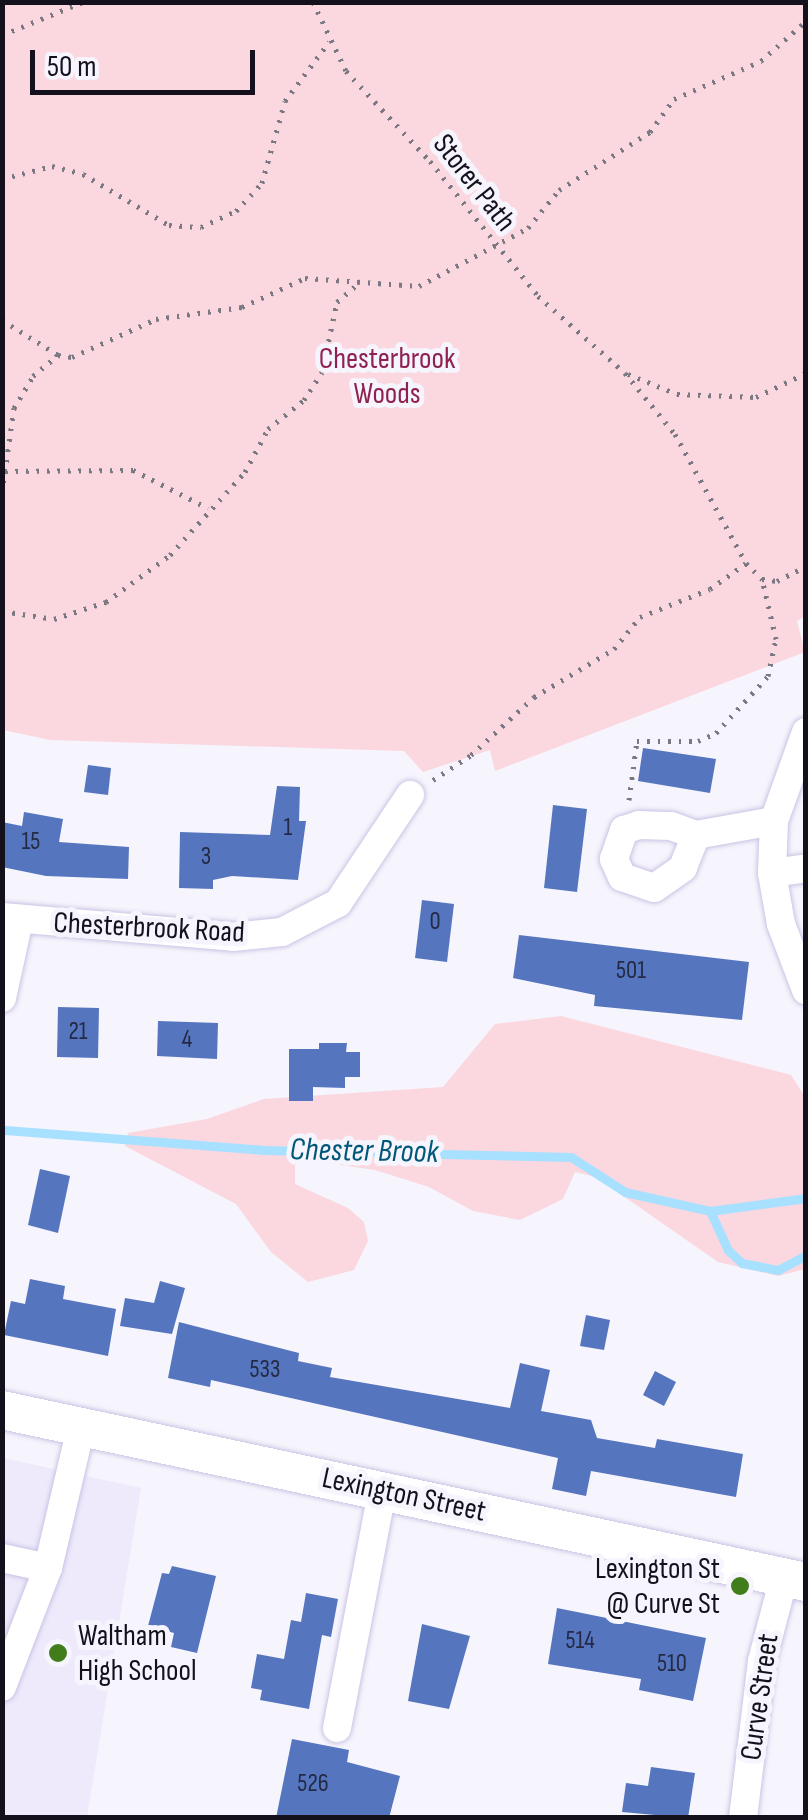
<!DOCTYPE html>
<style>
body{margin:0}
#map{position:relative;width:808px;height:1820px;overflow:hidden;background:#f6f4fc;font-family:"Sofia Sans Condensed",sans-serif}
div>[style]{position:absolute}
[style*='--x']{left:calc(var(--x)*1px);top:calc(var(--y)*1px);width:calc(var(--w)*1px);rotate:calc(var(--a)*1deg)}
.built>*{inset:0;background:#eeeafb}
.green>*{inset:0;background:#fbd7e0}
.stream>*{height:9px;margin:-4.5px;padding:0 4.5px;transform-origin:4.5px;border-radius:4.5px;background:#a8e0ff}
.building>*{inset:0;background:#5576bf}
.path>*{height:5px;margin-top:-2.5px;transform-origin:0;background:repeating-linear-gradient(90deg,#7a7882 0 2.5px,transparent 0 10.5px)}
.roads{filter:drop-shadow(0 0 2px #cbc3e5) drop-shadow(0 0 2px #cbc3e5)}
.minor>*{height:28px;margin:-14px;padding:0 14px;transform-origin:14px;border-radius:14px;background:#fff}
.major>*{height:38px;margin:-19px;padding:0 19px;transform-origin:19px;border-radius:19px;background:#fff}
.dots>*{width:28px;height:28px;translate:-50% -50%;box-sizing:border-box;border:5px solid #f6f4fc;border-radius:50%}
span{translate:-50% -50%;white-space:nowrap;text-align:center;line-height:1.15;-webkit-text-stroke:10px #f6f4fc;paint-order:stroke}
.number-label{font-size:25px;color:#242a46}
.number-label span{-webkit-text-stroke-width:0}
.street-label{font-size:30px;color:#14111d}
.park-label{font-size:30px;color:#8f214e}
.poi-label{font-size:30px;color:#14111d}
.right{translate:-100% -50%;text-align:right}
.left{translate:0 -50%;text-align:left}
.water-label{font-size:32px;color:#005879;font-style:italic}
.frame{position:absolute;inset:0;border:5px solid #14111d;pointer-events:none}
.scale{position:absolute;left:30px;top:50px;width:225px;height:45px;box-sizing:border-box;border:5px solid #14111d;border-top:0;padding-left:12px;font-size:30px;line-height:35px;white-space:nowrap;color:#14111d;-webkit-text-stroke:8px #f6f4fc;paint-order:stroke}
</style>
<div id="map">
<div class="built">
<i style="clip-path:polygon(3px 1458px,141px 1488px,87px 1817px,3px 1818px)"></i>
</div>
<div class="green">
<i style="clip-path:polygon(2px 3px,805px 3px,806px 616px,797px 621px,805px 652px,495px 771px,490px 750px,423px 772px,404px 751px,50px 740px,3px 730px)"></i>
<i style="clip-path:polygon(561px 1016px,791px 1075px,805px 1097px,805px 1269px,778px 1276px,718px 1262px,596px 1177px,575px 1172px,563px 1199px,520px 1220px,473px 1211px,429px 1187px,375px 1170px,306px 1160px,295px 1165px,295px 1184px,348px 1208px,364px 1222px,368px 1241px,354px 1270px,308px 1282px,271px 1252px,236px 1204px,125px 1146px,128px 1133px,207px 1119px,264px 1099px,443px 1087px,495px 1024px)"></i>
</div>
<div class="stream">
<i style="--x:5;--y:1130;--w:258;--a:4.4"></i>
<i style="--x:262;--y:1150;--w:309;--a:1.3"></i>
<i style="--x:571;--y:1157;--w:64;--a:32.9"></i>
<i style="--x:625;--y:1192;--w:87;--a:12.6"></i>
<i style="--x:710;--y:1211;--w:97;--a:-7.7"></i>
<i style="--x:710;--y:1211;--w:43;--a:65.2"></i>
<i style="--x:728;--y:1250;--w:19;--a:43"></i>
<i style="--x:742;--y:1263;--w:37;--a:11"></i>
<i style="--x:778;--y:1270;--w:32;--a:-28"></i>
</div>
<div class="building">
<i style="clip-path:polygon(643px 748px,716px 759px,710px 793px,638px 781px)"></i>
<i style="clip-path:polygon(88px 765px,111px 768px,108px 795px,84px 792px)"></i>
<i style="clip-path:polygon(277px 786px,300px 787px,299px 821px,306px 821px,298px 880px,232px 876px,213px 880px,213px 889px,179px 888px,180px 832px,270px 835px)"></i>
<i style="clip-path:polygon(553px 805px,587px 809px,577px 892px,544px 888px)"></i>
<i style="clip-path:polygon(24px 812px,63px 819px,59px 842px,129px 847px,128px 879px,46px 876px,2px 867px,2px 822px,22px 826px)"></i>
<i style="clip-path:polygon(422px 900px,454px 904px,447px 962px,415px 958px)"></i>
<i style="clip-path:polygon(519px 935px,749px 962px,742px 1020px,594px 1006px,595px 995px,513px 978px)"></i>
<i style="clip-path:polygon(58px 1007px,99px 1008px,98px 1058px,57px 1057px)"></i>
<i style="clip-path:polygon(158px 1021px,218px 1023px,217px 1059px,157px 1056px)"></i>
<i style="clip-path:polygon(319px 1043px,347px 1043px,346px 1052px,360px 1052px,360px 1077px,345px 1077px,345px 1088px,313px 1087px,313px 1101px,289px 1101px,289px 1049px,319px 1049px)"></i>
<i style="clip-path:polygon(40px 1169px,70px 1176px,58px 1233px,28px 1225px)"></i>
<i style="clip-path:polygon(30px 1279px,65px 1286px,63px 1299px,116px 1309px,108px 1356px,4px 1335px,11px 1301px,25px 1304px)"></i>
<i style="clip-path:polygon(160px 1281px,185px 1288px,172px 1334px,120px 1326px,125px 1298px,154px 1303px)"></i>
<i style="clip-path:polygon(586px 1315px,610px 1320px,604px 1350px,580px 1346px)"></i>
<i style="clip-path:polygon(179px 1322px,299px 1353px,298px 1361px,332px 1368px,330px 1377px,510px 1408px,520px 1363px,550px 1370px,541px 1411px,591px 1420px,597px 1438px,655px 1448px,657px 1439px,743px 1454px,736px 1497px,591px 1471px,586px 1496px,552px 1489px,558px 1458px,211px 1380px,210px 1387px,168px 1378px)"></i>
<i style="clip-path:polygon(655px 1371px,676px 1382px,664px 1406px,643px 1395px)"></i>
<i style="clip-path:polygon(172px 1566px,216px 1576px,197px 1653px,171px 1647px,174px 1633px,148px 1626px,162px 1573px,169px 1574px)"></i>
<i style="clip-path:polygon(306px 1593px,338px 1599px,331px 1637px,322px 1635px,309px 1709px,260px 1700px,262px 1690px,251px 1688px,257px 1654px,284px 1659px,291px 1620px,301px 1622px)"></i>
<i style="clip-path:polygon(557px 1608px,706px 1638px,693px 1701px,639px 1690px,641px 1679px,548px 1664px)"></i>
<i style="clip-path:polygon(422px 1624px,470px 1636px,449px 1709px,408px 1701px)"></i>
<i style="clip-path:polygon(292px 1739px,349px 1750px,347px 1762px,400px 1776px,389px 1818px,276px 1818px)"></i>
<i style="clip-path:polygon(651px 1767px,695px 1773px,688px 1818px,622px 1812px,626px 1783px,648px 1786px)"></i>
</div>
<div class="path">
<i style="--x:313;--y:2;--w:76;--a:64.4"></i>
<i style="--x:346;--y:71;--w:123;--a:47"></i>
<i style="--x:430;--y:161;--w:173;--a:51.3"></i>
<i style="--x:538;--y:296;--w:116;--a:41.5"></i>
<i style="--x:625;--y:373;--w:79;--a:50.7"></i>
<i style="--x:675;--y:434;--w:147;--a:61.2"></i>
<i style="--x:746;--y:563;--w:23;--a:45"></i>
<i style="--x:762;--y:579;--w:15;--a:8"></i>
<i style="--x:777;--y:581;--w:33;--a:-27"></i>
<i style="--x:2;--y:35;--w:87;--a:-22.2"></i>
<i style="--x:2;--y:179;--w:52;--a:-14.6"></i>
<i style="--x:52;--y:166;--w:32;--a:14"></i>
<i style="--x:83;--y:174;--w:100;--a:30.7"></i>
<i style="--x:169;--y:225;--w:32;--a:4"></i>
<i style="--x:201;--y:227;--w:38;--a:-25"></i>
<i style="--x:236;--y:211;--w:38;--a:-47"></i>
<i style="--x:262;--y:183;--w:85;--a:-74.3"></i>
<i style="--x:285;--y:101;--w:74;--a:-53.3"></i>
<i style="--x:2;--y:320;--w:66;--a:32"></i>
<i style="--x:58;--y:355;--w:14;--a:8"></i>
<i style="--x:72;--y:357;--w:92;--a:-24.3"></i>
<i style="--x:156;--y:319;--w:87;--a:-7.9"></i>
<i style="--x:242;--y:307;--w:69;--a:-24.7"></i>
<i style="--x:305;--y:278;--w:114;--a:4"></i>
<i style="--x:419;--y:286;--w:123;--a:-28"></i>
<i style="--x:528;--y:228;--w:49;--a:-50.8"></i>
<i style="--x:559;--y:190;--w:108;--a:-32.5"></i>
<i style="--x:650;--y:132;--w:41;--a:-54"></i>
<i style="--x:674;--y:99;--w:95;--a:-23.6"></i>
<i style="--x:761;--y:61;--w:60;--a:-41.6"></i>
<i style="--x:628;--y:374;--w:53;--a:22.2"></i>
<i style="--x:677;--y:394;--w:79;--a:2.2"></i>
<i style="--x:756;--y:397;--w:55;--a:-25.6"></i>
<i style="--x:5;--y:471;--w:128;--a:-0.4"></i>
<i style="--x:133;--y:470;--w:84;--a:26.9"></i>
<i style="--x:2;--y:493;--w:86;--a:-82"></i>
<i style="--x:14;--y:408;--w:37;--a:-59"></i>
<i style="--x:33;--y:376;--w:33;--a:-40"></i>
<i style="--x:2;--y:611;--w:53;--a:8.7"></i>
<i style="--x:54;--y:619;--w:55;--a:-18.1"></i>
<i style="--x:106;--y:602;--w:79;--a:-36.3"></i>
<i style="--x:170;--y:555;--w:112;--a:-47.9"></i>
<i style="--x:245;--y:472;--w:49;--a:-61.9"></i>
<i style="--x:268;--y:429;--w:46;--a:-38.9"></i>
<i style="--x:304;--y:400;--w:33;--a:-57"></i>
<i style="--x:322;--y:372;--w:72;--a:-77.9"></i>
<i style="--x:337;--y:302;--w:28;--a:-41"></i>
<i style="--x:433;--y:780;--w:45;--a:-33.3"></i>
<i style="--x:471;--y:755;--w:86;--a:-42.6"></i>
<i style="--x:534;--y:697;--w:93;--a:-31"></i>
<i style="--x:614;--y:649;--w:41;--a:-50.9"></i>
<i style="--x:640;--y:617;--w:75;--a:-21.8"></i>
<i style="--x:710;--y:589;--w:44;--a:-35.8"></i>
<i style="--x:629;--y:800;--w:60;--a:-82.3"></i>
<i style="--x:637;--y:741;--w:61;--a:0"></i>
<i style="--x:698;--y:741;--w:20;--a:-24"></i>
<i style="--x:716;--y:733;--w:77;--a:-47.6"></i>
<i style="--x:768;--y:676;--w:38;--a:-78"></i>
<i style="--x:776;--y:639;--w:62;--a:-103.1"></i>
</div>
<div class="roads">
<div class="minor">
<i style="--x:806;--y:732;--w:95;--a:109.8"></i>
<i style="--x:774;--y:821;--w:52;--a:92.2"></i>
<i style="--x:772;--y:873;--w:52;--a:80"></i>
<i style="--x:781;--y:924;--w:71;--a:69.3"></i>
<i style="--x:696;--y:835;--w:35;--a:112"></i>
<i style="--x:683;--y:868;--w:35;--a:145"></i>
<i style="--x:654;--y:888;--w:34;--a:-161"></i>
<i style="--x:622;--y:877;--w:20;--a:-114"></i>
<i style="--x:614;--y:859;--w:31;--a:-71"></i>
<i style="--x:624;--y:830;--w:16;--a:-18"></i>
<i style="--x:639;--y:825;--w:32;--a:2"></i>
<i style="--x:671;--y:826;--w:27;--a:20"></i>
<i style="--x:696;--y:835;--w:79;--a:-10.2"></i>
<i style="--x:772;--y:873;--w:34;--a:-8"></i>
<i style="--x:2;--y:917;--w:232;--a:4.9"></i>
<i style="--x:233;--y:937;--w:49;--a:-5.8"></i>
<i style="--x:282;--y:932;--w:63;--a:-27.4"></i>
<i style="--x:338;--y:903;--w:130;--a:-56.3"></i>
<i style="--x:2;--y:998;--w:80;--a:-77.7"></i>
<i style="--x:2;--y:1558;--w:47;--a:12.3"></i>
<i style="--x:2;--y:1687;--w:128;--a:-68.9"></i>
<i style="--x:48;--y:1568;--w:145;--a:-76.8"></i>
<i style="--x:337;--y:1728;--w:241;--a:-79.2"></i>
<i style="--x:743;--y:1818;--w:158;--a:-83.1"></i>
<i style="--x:762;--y:1661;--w:86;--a:-75.2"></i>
</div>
<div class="major">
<i style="--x:2;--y:1410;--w:822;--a:12.08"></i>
</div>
</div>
<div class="dots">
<i style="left:740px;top:1586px;background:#417e1b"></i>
<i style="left:58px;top:1653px;background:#417e1b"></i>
</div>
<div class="number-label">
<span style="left:288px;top:828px">1</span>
<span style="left:31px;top:842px">15</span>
<span style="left:206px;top:857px">3</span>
<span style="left:435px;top:922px">0</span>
<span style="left:631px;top:971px">501</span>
<span style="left:78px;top:1032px">21</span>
<span style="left:187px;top:1040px">4</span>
<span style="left:265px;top:1370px">533</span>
<span style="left:580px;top:1641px">514</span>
<span style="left:672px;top:1664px">510</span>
<span style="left:313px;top:1784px">526</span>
</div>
<div class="street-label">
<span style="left:474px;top:183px;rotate:52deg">Storer Path</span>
<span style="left:149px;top:928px;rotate:3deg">Chesterbrook Road</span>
<span style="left:404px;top:1495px;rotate:12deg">Lexington Street</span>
<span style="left:760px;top:1697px;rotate:-82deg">Curve Street</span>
</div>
<div class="park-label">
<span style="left:387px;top:376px">Chesterbrook<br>Woods</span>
</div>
<div class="poi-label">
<span class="right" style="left:720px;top:1586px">Lexington St<br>@ Curve St</span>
<span class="left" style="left:78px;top:1653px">Waltham<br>High School</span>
</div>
<div class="water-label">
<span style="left:364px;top:1152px;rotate:1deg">Chester Brook</span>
</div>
<div class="frame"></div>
<div class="scale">50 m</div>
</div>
